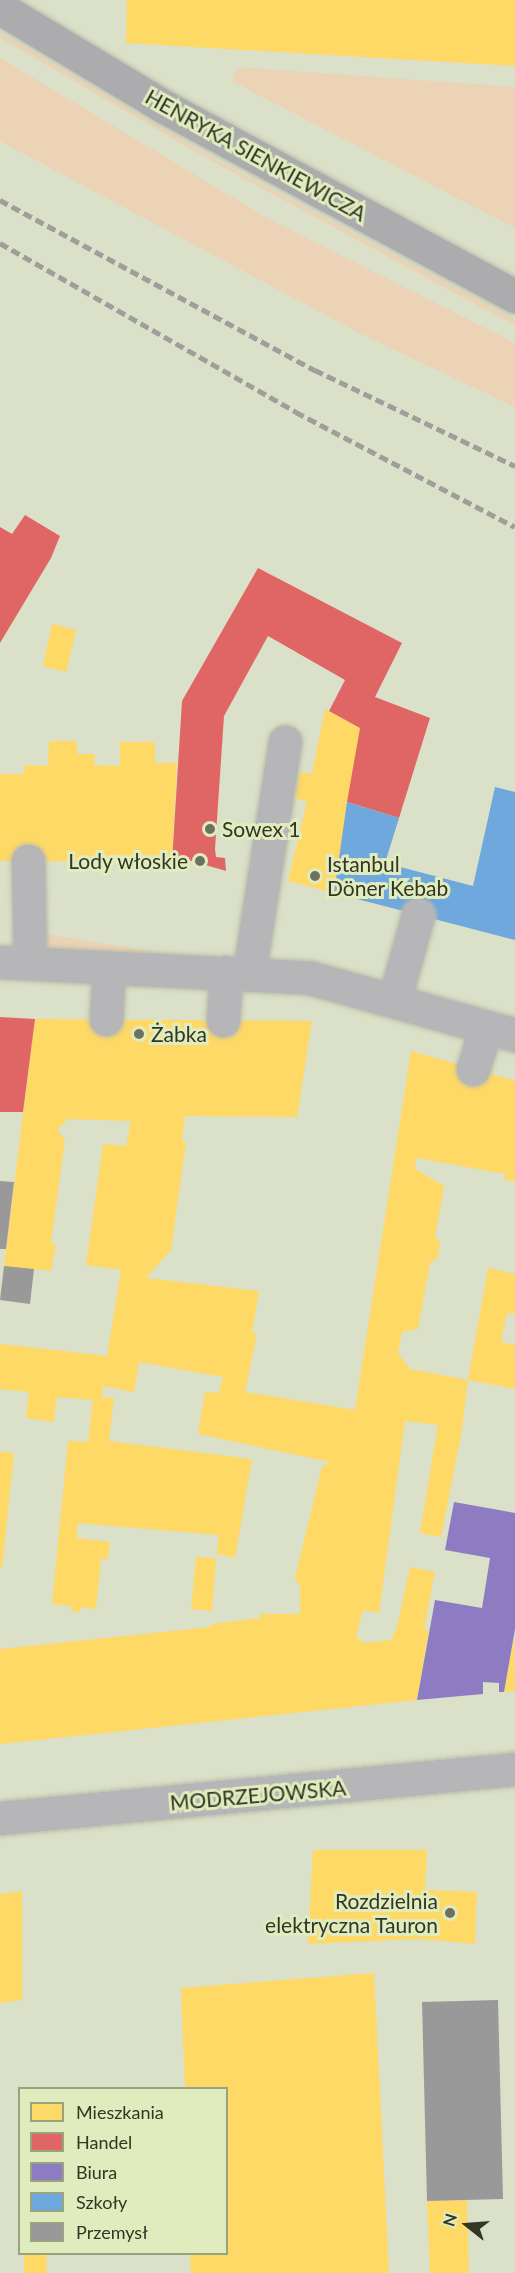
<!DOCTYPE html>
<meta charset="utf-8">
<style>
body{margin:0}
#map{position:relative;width:515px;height:2273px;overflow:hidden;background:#dbe0c8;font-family:Lato,sans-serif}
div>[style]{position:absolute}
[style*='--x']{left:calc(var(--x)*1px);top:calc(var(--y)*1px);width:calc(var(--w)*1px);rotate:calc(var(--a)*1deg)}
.green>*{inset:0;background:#ecd3b5}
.homes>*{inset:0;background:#ffd966}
.shops>*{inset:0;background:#e06666}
.offices>*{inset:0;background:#8e7cc3}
.schools>*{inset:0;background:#6fa8dc}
.industry>*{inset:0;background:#999}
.roads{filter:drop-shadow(0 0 2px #b8bcaa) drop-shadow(0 0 2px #b8bcaa)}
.street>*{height:33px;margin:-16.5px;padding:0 16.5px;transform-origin:16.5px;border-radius:16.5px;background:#b6b5b7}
.secondary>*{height:33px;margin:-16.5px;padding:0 16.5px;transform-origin:16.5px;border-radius:16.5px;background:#acabae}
.rail>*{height:4.5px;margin-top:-2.25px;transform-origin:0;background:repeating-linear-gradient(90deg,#9e9f99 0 9px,transparent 0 13.5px)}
.dots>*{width:16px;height:16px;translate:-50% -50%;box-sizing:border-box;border:3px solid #e0ebbe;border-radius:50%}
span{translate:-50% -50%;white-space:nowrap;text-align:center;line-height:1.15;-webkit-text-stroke:6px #e0ebbe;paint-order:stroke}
.street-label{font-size:21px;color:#323624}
.poi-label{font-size:21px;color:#323624}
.left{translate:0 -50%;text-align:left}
.right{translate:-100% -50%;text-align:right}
.legend{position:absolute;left:18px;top:2087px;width:210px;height:168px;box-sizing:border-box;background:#e0ebbe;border:2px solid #9aa380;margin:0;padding:8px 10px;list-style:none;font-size:18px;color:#323624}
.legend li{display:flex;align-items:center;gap:12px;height:30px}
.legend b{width:30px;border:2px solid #9aa380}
.north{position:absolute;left:437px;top:2195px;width:60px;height:60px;-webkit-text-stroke:4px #e0ebbe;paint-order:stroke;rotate:287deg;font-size:16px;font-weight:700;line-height:24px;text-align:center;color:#323624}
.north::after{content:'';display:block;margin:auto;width:21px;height:27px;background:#323624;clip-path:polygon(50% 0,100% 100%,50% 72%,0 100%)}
</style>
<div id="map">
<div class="green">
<i style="clip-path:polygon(0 33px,207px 155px,515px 320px,515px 326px,206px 158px,0 38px)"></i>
<i style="clip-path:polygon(0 58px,265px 217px,515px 343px,515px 407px,361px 334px,0 141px)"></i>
<i style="clip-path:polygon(238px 67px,515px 87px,515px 228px,232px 81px)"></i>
<i style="clip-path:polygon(40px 933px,156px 952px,40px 952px)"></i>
</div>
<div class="homes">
<i style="clip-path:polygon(127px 0,515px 0,515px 66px,126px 43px)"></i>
<i style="clip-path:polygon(52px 624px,76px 630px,66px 672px,43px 666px)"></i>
<i style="clip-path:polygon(325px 709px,360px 728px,334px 893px,288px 881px,307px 802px,294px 797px,300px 772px,312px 774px)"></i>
<i style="clip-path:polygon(49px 741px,77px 741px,77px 754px,95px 754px,94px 765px,120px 766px,120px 742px,155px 742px,155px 763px,177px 763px,172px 862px,0 861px,0 774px,24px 774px,25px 765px,48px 766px)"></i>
<i style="clip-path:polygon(35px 1019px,312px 1021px,297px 1117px,185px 1116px,182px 1141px,186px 1142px,171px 1250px,146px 1278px,259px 1291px,252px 1334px,257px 1334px,245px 1392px,355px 1410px,411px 1051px,515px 1081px,515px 1182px,504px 1180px,506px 1174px,416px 1158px,415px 1169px,444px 1186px,435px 1237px,440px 1241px,438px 1258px,430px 1263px,418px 1329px,402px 1332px,398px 1353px,410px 1369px,468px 1380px,462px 1430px,441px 1537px,420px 1533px,438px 1425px,405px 1421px,379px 1613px,363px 1610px,356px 1636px,364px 1643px,391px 1640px,397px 1627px,410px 1567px,435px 1572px,424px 1629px,429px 1630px,417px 1700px,0 1744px,0 1649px,211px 1627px,212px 1624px,261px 1618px,260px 1614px,300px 1614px,300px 1587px,295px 1578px,322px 1467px,330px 1462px,198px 1434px,205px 1392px,219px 1393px,223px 1377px,139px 1362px,134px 1392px,103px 1386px,102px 1397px,114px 1398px,109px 1441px,252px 1459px,235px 1558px,217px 1554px,219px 1535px,78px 1523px,77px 1538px,110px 1542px,108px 1559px,101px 1559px,96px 1609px,81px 1607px,80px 1612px,71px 1611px,72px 1606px,52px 1604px,68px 1441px,88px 1442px,93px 1400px,57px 1397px,54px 1422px,26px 1418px,29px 1392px,0 1389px,0 1344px,107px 1356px,121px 1270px,86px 1265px,103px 1144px,126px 1146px,131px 1121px,68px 1119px,57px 1130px,65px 1139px,51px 1243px,56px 1245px,51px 1271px,4px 1266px)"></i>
<i style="clip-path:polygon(488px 1268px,515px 1274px,515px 1314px,507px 1313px,501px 1342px,515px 1345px,515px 1389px,468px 1380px)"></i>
<i style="clip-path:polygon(0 1452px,14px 1453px,2px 1568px,0 1567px)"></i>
<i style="clip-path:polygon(196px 1557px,216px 1558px,212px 1611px,191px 1609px)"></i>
<i style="clip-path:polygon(514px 1637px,515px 1691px,504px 1692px)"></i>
<i style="clip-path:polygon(313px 1850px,427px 1850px,425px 1890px,477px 1892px,475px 1944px,421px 1939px,308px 1944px)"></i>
<i style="clip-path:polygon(22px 1891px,22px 2000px,0 2003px,0 1894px)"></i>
<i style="clip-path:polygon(374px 1973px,389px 2273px,191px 2273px,190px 2254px,226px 2254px,226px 2088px,185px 2088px,181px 1988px)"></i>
<i style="clip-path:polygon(467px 2200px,469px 2273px,430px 2273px,427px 2201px)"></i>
<i style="clip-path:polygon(24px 2254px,46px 2254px,47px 2273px,24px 2273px)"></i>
</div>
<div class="shops">
<i style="clip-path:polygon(25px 515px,60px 536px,51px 558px,0 643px,0 527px,12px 534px)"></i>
<i style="clip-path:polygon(258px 568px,402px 643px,375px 697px,430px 718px,399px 818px,347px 802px,360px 728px,329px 711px,345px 680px,268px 636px,224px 716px,215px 849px,216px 857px,225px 858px,226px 871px,185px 859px,172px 862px,182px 701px)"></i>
<i style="clip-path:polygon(0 1017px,35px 1019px,23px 1112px,0 1112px)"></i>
</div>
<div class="offices">
<i style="clip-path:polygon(454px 1502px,515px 1513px,515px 1629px,504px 1692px,499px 1692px,499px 1683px,483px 1682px,483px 1694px,417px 1700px,435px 1600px,482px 1608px,490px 1558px,445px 1550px)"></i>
</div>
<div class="schools">
<i style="clip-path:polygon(495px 787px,515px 792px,515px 940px,334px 893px,347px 802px,399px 818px,385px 863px,473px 886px)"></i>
</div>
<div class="industry">
<i style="clip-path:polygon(0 1181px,14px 1182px,6px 1249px,0 1249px)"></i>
<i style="clip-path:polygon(4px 1266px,34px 1269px,30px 1304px,0 1300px)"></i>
<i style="clip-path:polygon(498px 2000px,503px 2199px,427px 2201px,422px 2002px)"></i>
</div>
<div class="roads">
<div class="street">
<i style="--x:28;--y:861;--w:100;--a:88.9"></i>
<i style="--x:0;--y:962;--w:311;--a:2.9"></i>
<i style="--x:311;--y:978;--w:212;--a:15.6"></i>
<i style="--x:249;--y:974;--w:235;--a:-81.2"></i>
<i style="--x:394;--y:1001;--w:89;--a:-74.4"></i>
<i style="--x:106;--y:1019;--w:50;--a:-86.6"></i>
<i style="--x:223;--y:1020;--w:48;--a:-86.4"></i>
<i style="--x:473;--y:1069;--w:44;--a:-72.8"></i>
<i style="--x:0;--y:1818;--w:517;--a:-5.44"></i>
</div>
<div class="secondary">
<i style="--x:0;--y:8;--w:190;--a:31"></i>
<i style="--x:163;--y:106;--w:400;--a:28.4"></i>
</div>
</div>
<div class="rail">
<i style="--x:0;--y:200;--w:358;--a:28.4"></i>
<i style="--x:315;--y:370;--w:222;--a:25.6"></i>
<i style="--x:0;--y:243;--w:341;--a:29.7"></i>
<i style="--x:296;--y:412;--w:247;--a:27.7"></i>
</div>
<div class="dots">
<i style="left:210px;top:829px;background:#6d725d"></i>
<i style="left:200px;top:861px;background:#6d725d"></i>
<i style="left:315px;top:876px;background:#6d725d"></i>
<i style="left:139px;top:1034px;background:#6d725d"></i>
<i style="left:450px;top:1913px;background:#6d725d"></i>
</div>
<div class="street-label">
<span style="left:256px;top:155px;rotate:29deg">HENRYKA SIENKIEWICZA</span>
<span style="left:258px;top:1795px;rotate:-5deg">MODRZEJOWSKA</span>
</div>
<div class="poi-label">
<span class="left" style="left:222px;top:829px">Sowex 1</span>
<span class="right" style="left:188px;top:861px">Lody włoskie</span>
<span class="left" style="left:327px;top:876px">Istanbul<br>Döner Kebab</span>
<span class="left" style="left:151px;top:1034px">Żabka</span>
<span class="right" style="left:438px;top:1913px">Rozdzielnia<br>elektryczna Tauron</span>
</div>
<ul class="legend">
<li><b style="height:16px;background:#ffd966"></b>Mieszkania</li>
<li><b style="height:16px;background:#e06666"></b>Handel</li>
<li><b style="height:16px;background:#8e7cc3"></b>Biura</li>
<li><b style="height:16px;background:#6fa8dc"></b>Szkoły</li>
<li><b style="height:16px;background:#999"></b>Przemysł</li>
</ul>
<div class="north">N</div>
</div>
